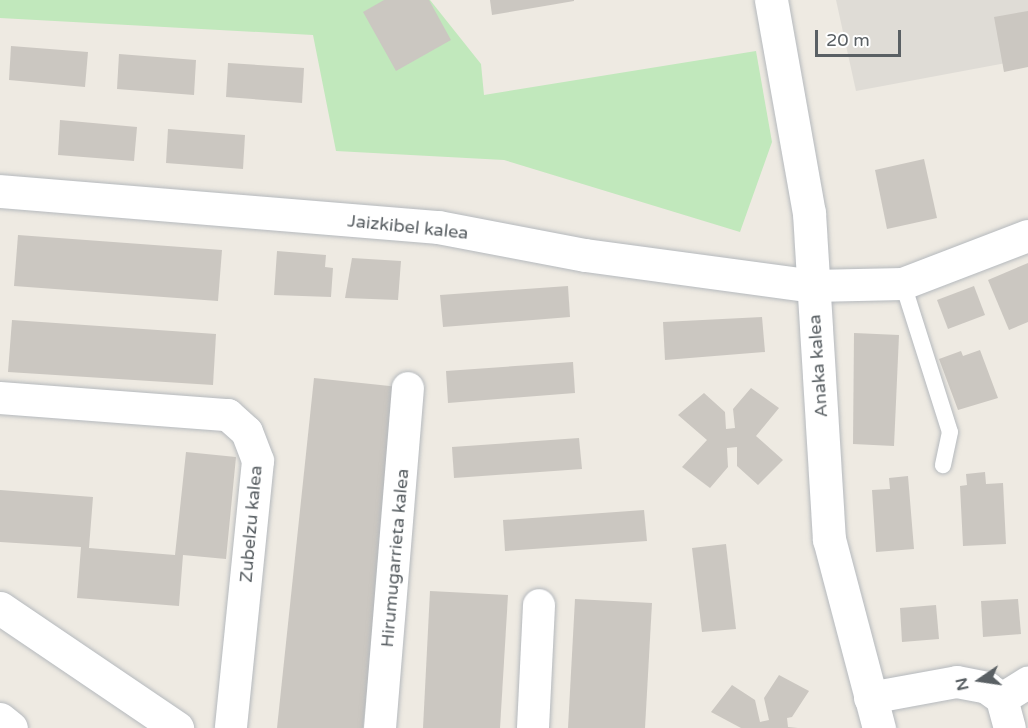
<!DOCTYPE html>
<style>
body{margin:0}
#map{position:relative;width:1028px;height:728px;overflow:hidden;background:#eeeae2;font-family:"Varela Round",sans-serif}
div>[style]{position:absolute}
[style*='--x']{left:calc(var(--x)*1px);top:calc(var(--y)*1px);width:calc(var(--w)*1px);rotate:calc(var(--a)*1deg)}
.industrial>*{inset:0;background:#dfdcd6}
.green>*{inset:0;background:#c1e8bc}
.building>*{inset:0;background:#cbc7c1}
.roads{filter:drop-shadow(0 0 2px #b5b9bd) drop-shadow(0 0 2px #b5b9bd)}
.lane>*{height:16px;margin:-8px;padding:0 8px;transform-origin:8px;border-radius:8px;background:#fff}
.street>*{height:32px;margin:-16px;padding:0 16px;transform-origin:16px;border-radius:16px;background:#fff}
.secondary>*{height:33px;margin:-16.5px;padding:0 16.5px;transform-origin:16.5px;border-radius:16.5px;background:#fff}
span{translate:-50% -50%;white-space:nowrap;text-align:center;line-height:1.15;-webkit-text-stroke:4.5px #fff;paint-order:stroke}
.street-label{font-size:18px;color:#5a6064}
.north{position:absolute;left:950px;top:650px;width:60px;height:60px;-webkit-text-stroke:4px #fff;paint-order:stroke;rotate:257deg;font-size:16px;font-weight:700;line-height:24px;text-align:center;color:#5a6064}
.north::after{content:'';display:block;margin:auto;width:21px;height:27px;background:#5a6064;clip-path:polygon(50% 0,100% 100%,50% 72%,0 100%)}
.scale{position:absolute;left:815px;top:30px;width:86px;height:27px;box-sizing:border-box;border:3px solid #5a6064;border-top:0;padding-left:8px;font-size:18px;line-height:21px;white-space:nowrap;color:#5a6064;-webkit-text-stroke:4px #fff;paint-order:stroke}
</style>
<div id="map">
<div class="industrial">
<i style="clip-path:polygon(836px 0,1028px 0,1028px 59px,856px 91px)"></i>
</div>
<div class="green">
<i style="clip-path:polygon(0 0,430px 0,481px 64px,484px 95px,756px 51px,772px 142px,740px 232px,504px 160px,336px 151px,313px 35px,0 18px)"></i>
</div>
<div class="building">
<i style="clip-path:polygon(384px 0,429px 0,451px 40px,396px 71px,363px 12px)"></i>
<i style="clip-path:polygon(490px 0,574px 0,574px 1px,492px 15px)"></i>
<i style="clip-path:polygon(1028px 11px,1028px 67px,1004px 72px,994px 17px)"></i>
<i style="clip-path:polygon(11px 46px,88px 52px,85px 87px,9px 80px)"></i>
<i style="clip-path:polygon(119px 54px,196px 60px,194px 95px,117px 89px)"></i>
<i style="clip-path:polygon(228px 63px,304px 68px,302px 103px,226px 97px)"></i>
<i style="clip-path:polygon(60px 120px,137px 127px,134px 161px,58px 155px)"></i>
<i style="clip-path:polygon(168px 129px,245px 135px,243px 169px,166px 163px)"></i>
<i style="clip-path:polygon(924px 159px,937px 218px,887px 229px,875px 170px)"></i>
<i style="clip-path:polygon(18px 235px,222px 250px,218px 301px,14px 286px)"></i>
<i style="clip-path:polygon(277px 251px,326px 255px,325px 267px,333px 268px,331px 297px,274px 295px)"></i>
<i style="clip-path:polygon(352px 258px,401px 261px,398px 300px,345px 298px)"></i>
<i style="clip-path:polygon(1028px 263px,1028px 322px,1009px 330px,988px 280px)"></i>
<i style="clip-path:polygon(568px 286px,570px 317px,443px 327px,440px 295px)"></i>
<i style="clip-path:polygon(974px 286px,985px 315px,948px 329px,937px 300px)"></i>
<i style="clip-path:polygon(762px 317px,765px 352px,665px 360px,663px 322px)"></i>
<i style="clip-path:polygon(12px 320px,216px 334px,213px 385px,8px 372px)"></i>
<i style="clip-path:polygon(854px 333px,899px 335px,894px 446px,853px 444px)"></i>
<i style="clip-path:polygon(980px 350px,998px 398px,958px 410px,939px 359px,961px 351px,963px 356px)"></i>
<i style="clip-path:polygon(573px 362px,575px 393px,448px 403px,446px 371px)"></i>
<i style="clip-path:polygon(314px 378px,399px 387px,363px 728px,277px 728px)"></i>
<i style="clip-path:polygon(751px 388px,779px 408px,756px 436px,783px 460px,758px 485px,737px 466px,737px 447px,727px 448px,728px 467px,710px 488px,682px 467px,707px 440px,678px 415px,704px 393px,725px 412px,726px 429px,735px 428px,733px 409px)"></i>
<i style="clip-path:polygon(579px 438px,582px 469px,454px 478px,452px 447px)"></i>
<i style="clip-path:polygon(186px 452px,236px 457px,226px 559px,183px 555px,179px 606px,77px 598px,81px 547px,0 542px,0 490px,93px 497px,89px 548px,175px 555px)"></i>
<i style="clip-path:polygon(985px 472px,986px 484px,1003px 483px,1006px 544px,963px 546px,960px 486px,967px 485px,966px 474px)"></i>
<i style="clip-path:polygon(908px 476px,914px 549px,876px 552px,872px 490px,890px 489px,889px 478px)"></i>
<i style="clip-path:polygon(644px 510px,647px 541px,505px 551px,503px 520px)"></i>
<i style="clip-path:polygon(726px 544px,736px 629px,702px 632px,692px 548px)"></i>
<i style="clip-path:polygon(430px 591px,508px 595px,500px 728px,423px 728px)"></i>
<i style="clip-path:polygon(575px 599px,652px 603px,645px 728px,568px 728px)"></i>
<i style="clip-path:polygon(1018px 599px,1021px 634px,983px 637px,981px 601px)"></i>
<i style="clip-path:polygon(936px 605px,939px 639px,902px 642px,900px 608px)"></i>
<i style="clip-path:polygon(779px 675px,809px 691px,792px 717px,787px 718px,788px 727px,798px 728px,741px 728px,711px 712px,732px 685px,755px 700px,760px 722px,769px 720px,764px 698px)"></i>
</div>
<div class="roads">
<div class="lane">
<i style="--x:903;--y:284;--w:155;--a:72.4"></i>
<i style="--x:950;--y:432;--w:34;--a:102"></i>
</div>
<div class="street">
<i style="--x:813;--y:286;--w:90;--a:-1.3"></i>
<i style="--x:903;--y:284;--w:134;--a:-21"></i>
<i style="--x:0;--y:398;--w:229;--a:4.3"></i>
<i style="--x:228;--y:415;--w:25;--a:42"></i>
<i style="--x:247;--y:432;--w:31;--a:69"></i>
<i style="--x:258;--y:461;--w:268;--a:95.8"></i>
<i style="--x:870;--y:698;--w:88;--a:-10.4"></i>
<i style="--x:957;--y:682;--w:31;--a:11"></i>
<i style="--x:987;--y:688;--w:19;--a:36"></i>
<i style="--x:1002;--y:699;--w:30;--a:75"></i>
<i style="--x:1002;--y:699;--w:31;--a:-32"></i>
<i style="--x:380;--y:728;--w:341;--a:-85.3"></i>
<i style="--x:533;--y:728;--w:123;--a:-87.2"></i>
</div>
<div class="secondary">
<i style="--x:771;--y:0;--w:216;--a:79.9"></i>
<i style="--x:809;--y:213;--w:327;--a:86.5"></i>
<i style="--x:829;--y:539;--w:196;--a:75.2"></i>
<i style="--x:0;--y:191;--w:439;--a:4.7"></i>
<i style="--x:438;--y:227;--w:150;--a:10.8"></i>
<i style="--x:585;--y:255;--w:230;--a:7.7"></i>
<i style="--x:0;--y:608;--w:214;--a:34.1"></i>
<i style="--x:0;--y:719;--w:14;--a:39"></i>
</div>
</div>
<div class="street-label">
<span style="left:408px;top:227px;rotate:6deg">Jaizkibel kalea</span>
<span style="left:818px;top:366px;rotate:-94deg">Anaka kalea</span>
<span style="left:251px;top:524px;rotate:-85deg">Zubelzu kalea</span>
<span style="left:395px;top:558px;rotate:-85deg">Hirumugarrieta kalea</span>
</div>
<div class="north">N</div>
<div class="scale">20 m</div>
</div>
